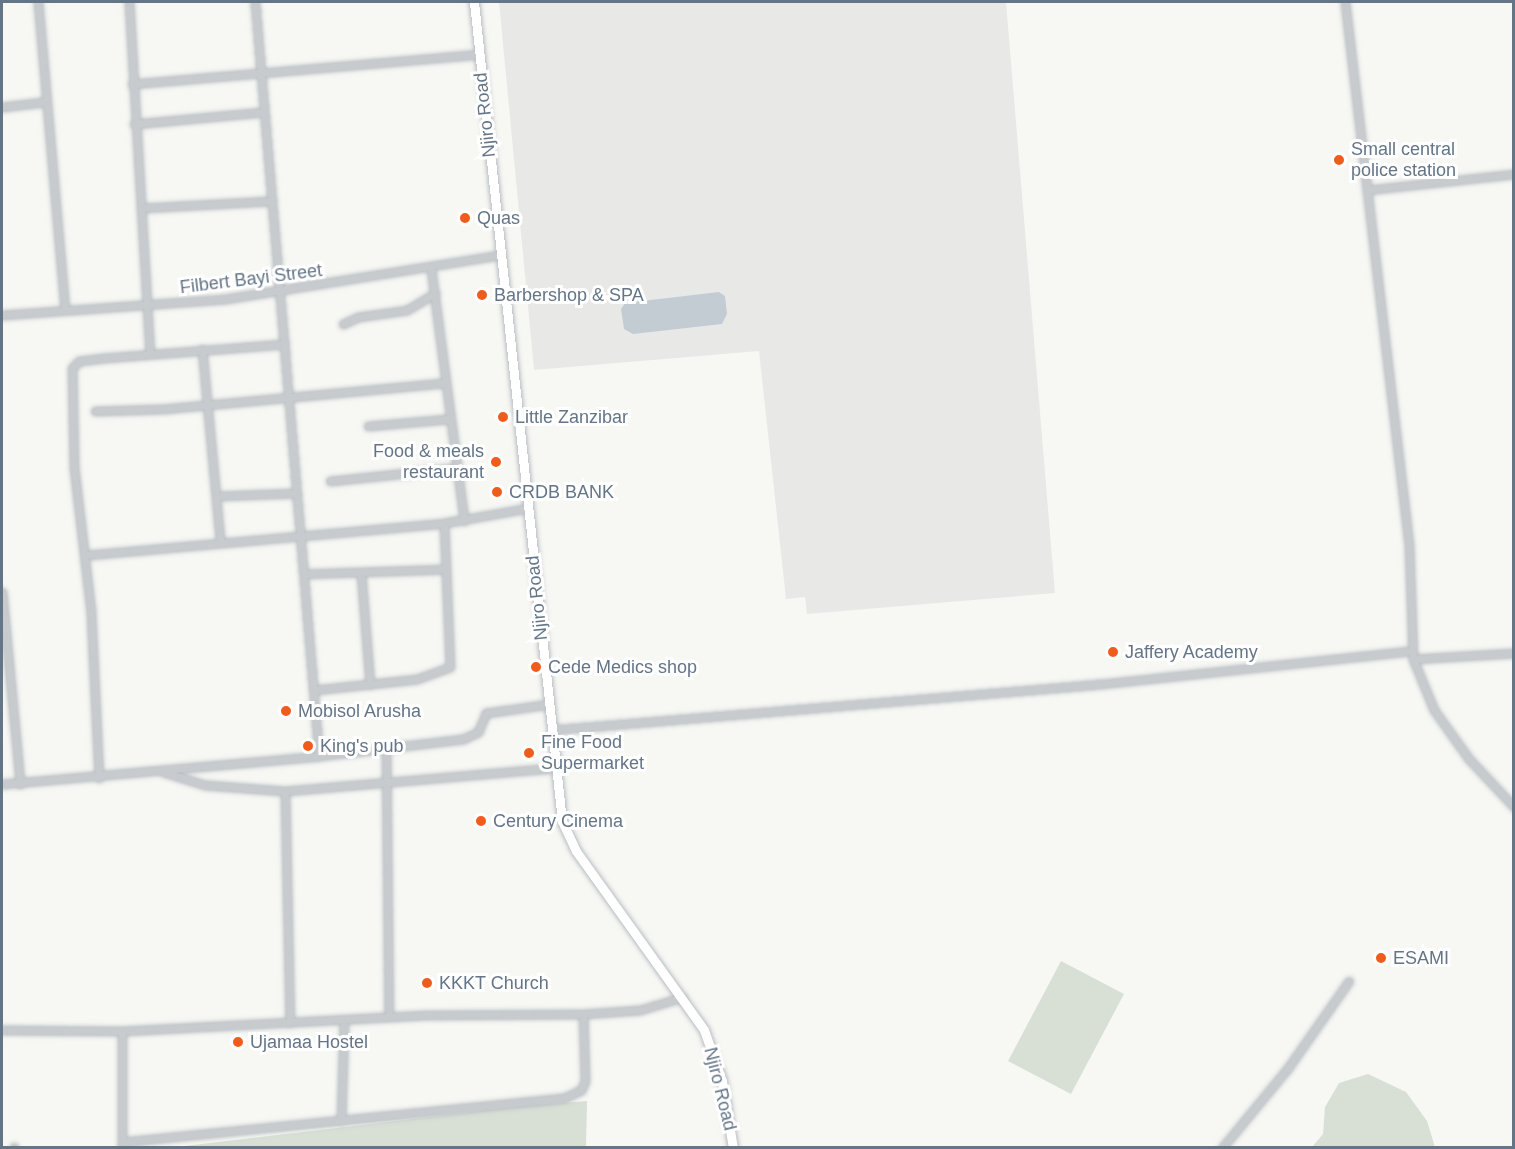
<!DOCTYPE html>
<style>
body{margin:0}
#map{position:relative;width:1515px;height:1149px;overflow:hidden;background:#f7f8f4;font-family:Arial,sans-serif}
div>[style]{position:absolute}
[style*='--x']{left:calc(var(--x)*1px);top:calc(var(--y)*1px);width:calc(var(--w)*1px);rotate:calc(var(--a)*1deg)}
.built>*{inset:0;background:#e8e9e7}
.green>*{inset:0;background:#d8e0d5}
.water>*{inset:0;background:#c3ccd2}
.roads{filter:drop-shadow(0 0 2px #b9bec3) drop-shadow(0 0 2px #b9bec3)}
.street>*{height:7px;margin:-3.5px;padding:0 3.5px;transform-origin:3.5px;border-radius:3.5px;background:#c7cbce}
.secondary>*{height:9px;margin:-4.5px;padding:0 4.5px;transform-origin:4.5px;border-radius:4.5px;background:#fff}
.dots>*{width:16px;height:16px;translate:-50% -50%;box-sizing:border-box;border:3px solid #fff;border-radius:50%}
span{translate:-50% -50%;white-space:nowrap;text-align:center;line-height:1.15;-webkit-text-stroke:6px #fff;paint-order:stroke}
.street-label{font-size:18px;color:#647587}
.poi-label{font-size:18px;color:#647587}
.left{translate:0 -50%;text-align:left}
.right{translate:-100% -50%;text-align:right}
.frame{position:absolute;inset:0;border:3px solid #647587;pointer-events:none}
</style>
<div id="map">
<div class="built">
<i style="clip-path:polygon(499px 2px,1006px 2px,1055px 593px,807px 614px,805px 597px,786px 599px,759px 351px,534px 370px)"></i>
</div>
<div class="green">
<i style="clip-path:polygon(1061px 961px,1124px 994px,1071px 1094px,1008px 1061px)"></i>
<i style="clip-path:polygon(1368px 1074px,1406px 1092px,1427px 1121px,1435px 1147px,1312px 1147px,1323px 1134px,1325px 1107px,1339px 1083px)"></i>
<i style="clip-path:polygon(587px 1101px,586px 1147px,176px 1147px,523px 1106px)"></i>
</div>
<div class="water">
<i style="clip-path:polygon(719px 292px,725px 296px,727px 314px,722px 324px,633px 334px,624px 329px,621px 309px,625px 303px)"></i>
</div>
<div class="roads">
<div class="street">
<i style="--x:38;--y:2;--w:308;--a:85"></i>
<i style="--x:129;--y:2;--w:352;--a:86.6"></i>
<i style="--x:255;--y:2;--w:757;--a:85.15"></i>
<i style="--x:1345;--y:2;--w:547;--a:83.28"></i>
<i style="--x:1409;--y:545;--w:114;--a:88"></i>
<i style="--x:1413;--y:659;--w:55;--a:67.6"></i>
<i style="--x:1434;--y:710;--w:60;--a:54.5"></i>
<i style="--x:1469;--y:759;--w:66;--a:46.8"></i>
<i style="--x:132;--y:84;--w:348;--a:-4.9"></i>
<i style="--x:2;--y:107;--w:42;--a:-6.8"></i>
<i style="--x:134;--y:124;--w:130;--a:-5.3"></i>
<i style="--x:1367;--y:190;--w:148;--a:-6.2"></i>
<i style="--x:141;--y:208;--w:130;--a:-3.1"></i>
<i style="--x:431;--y:269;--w:254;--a:82.5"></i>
<i style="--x:2;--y:315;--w:224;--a:-4.1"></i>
<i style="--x:225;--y:299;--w:279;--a:-9.1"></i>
<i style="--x:343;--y:324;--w:17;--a:-25"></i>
<i style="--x:358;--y:317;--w:49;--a:-8.1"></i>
<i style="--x:407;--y:310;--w:33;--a:-31"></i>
<i style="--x:202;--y:349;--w:193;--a:84.6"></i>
<i style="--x:95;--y:411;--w:68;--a:-1.7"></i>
<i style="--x:163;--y:409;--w:282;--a:-5.3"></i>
<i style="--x:368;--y:426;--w:80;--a:-5"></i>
<i style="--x:330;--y:481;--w:126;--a:-5.9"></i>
<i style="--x:218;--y:496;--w:79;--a:-2.2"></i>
<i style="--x:87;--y:555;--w:358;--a:-5.1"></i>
<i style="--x:444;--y:523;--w:85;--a:-10.1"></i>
<i style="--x:361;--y:573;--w:112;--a:85.4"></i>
<i style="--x:304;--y:574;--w:142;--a:-2"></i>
<i style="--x:2;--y:592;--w:193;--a:84.6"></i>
<i style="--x:1413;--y:659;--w:101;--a:-3.4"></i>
<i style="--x:314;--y:690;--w:104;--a:-6.1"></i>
<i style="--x:417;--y:679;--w:35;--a:-20"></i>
<i style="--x:450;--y:667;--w:144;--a:-92.4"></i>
<i style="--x:551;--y:730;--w:552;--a:-4.78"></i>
<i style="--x:1101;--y:684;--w:312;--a:-6.1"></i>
<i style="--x:386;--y:748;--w:269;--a:89.4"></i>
<i style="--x:163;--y:772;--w:44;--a:17.2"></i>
<i style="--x:205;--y:785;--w:80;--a:4.3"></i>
<i style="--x:285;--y:791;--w:272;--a:-4.9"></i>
<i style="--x:99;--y:778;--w:166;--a:-92.8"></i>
<i style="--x:91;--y:612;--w:145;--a:-96.7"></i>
<i style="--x:74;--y:468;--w:100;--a:-91.1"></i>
<i style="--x:72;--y:368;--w:10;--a:-45"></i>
<i style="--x:79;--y:361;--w:25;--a:-7"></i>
<i style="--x:104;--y:358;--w:181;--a:-4.4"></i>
<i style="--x:2;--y:784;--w:318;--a:-5"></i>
<i style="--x:319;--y:756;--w:145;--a:-6.7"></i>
<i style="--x:463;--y:739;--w:17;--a:-25"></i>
<i style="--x:478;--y:732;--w:21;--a:-67"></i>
<i style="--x:486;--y:713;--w:64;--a:-8.1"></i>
<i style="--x:285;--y:791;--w:232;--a:88.8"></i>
<i style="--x:2;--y:1030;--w:120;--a:0.5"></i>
<i style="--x:122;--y:1031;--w:305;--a:-3"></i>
<i style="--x:427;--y:1015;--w:156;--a:-0.4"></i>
<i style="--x:583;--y:1014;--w:57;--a:-4"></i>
<i style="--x:640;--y:1010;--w:45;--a:-16.8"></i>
<i style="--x:341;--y:1121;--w:101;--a:-88.3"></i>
<i style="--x:122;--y:1142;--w:444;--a:-5.7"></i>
<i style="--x:564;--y:1098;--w:19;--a:-25"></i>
<i style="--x:581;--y:1090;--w:10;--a:-66"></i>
<i style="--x:585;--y:1081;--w:67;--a:-91.7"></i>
<i style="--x:14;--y:1147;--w:1;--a:90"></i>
<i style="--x:122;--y:1148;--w:117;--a:-90"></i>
<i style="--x:1222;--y:1148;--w:104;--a:-50.5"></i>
<i style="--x:1288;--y:1068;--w:106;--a:-55"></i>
</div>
<div class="secondary">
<i style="--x:474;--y:2;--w:824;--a:83.87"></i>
<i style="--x:562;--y:821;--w:33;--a:65"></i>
<i style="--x:576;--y:851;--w:220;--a:54.4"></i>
<i style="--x:704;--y:1030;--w:54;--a:70.6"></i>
<i style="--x:722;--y:1081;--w:68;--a:80.7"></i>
</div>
</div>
<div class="dots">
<i style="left:1339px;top:160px;background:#f05c1b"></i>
<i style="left:465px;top:218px;background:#f05c1b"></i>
<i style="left:482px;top:295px;background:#f05c1b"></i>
<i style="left:503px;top:417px;background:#f05c1b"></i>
<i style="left:496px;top:462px;background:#f05c1b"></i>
<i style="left:497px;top:492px;background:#f05c1b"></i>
<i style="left:1113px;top:652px;background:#f05c1b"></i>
<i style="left:536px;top:667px;background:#f05c1b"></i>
<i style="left:286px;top:711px;background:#f05c1b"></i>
<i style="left:308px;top:746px;background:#f05c1b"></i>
<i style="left:529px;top:753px;background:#f05c1b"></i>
<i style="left:481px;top:821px;background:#f05c1b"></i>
<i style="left:1381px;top:958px;background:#f05c1b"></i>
<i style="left:427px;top:983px;background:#f05c1b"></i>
<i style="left:238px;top:1042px;background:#f05c1b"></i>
</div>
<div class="street-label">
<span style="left:485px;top:115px;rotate:-96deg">Njiro Road</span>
<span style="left:251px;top:279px;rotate:-7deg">Filbert Bayi Street</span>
<span style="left:537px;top:598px;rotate:-96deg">Njiro Road</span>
<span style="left:720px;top:1089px;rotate:76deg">Njiro Road</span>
</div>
<div class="poi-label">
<span class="left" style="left:1351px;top:160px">Small central<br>police station</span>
<span class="left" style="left:477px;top:218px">Quas</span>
<span class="left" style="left:494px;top:295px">Barbershop &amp; SPA</span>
<span class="left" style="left:515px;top:417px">Little Zanzibar</span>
<span class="right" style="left:484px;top:462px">Food &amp; meals<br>restaurant</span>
<span class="left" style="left:509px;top:492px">CRDB BANK</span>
<span class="left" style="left:1125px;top:652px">Jaffery Academy</span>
<span class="left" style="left:548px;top:667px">Cede Medics shop</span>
<span class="left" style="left:298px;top:711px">Mobisol Arusha</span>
<span class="left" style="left:541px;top:753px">Fine Food<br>Supermarket</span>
<span class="left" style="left:320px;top:746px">King's pub</span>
<span class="left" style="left:493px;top:821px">Century Cinema</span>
<span class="left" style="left:1393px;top:958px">ESAMI</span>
<span class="left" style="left:439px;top:983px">KKKT Church</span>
<span class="left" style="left:250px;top:1042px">Ujamaa Hostel</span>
</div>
<div class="frame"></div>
</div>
